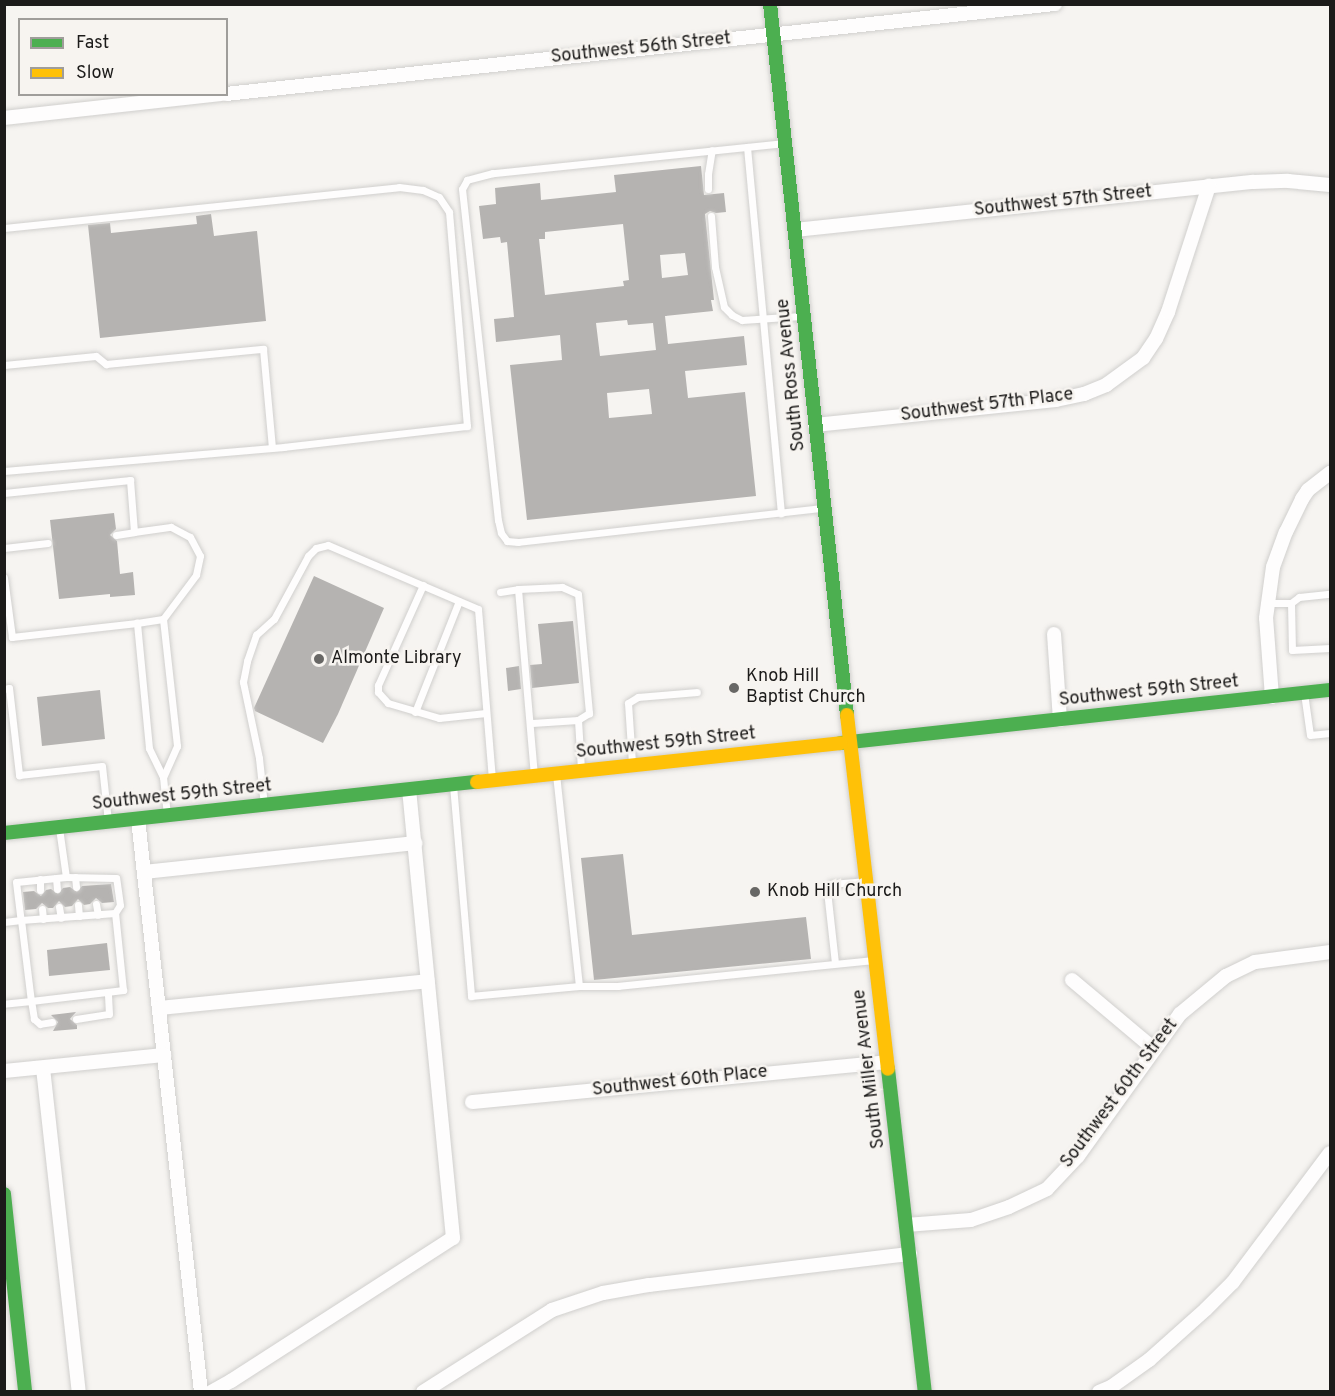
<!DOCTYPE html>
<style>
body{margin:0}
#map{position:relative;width:1335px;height:1396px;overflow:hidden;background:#f6f4f1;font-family:Overpass,sans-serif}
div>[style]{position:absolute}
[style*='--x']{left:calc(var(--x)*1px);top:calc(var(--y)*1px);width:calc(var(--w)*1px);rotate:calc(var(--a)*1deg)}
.building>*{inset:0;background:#b5b3b1}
.roads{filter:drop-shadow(0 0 2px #d0cfcd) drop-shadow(0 0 2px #d0cfcd)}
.lane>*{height:7px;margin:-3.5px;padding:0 3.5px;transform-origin:3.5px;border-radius:3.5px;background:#fefdfd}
.street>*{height:14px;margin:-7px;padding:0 7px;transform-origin:7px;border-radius:7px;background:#fefdfd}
.fast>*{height:14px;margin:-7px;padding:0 7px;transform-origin:7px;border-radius:7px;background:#4caf50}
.slow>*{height:14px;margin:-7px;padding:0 7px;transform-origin:7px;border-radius:7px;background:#ffc107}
.dots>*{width:16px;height:16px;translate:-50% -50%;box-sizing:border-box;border:3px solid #f7f4f0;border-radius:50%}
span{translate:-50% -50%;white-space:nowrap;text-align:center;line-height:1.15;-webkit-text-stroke:5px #f7f4f0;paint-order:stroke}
.street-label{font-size:18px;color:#1c1b1a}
.poi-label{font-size:18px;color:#1c1b1a}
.left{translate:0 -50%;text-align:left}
.frame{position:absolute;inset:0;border:6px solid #1c1b1a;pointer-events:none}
.legend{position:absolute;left:18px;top:18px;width:210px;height:78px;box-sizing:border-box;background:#f7f4f0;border:2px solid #9f9d9a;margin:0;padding:8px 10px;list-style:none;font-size:18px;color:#1c1b1a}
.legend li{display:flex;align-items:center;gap:12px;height:30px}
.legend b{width:30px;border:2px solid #9f9d9a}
</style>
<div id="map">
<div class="building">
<i style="clip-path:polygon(evenodd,701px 166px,704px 195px,724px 193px,726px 212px,716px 213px,710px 211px,705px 214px,714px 300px,711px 300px,713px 311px,665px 316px,668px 344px,744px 336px,747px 365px,685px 371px,688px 398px,745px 392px,756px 496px,527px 520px,510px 365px,562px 360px,560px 335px,496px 342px,494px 319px,514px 317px,507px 242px,501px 243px,500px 237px,483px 239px,479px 206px,496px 204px,495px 188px,540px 183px,541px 200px,616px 192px,614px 175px,701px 166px,623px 224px,629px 280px,623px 281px,624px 286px,545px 295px,539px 239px,545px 239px,545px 232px,623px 224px,701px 166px,685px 253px,688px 275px,662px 278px,660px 255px,685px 253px,701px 166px,627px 320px,628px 325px,653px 323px,656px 350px,600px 356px,596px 323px,627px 320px,701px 166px,649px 389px,652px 414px,609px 418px,607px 393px,649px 389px)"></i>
<i style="clip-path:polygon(211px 214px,214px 236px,257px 231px,266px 321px,100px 338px,88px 225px,110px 223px,111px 233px,197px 224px,196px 216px)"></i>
<i style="clip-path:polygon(114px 513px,116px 529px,110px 535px,117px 541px,120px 574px,133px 572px,135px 595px,110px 597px,110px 594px,59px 599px,50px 520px)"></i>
<i style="clip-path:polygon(314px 576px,384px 608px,338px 714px,323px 743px,255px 711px,254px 708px)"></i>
<i style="clip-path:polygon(573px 621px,579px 683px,532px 688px,530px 665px,542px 664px,538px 624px)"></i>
<i style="clip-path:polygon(519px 666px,521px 689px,508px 691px,506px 668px)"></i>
<i style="clip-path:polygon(100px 690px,105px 739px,42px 746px,37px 697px)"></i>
<i style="clip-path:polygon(623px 854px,632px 935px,806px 917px,811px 959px,594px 980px,581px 858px)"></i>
<i style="clip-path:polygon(111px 884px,114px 902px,102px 903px,96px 898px,90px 904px,84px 905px,78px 899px,72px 906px,65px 907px,59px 901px,53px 908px,48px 908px,42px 903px,36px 909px,25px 910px,23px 892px,34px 891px,41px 896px,46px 890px,51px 889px,58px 894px,63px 888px,70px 887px,77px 892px,82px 886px)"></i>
<i style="clip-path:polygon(107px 943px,110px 970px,49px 976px,47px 950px)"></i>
<i style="clip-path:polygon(76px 1012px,70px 1019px,77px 1025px,77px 1029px,53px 1031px,58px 1022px,51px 1015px)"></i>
</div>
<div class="roads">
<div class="lane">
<i style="--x:785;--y:143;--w:294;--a:174.1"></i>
<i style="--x:493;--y:173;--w:27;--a:165"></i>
<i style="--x:467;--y:180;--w:10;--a:119"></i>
<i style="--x:462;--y:189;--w:333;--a:83.8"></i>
<i style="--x:498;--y:520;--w:13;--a:77"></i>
<i style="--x:501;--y:533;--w:10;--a:53"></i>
<i style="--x:507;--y:541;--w:11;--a:5"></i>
<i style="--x:518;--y:542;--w:305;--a:-6.4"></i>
<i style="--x:747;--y:147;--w:368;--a:84.7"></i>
<i style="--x:708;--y:189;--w:15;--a:-90"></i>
<i style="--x:708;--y:174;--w:24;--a:-81"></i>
<i style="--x:711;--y:216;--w:51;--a:85.5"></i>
<i style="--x:715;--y:267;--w:41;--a:77.3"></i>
<i style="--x:724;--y:307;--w:11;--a:45"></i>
<i style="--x:732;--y:315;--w:11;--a:27"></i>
<i style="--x:742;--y:320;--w:59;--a:-3.9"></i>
<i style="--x:4;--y:228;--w:397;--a:-5.9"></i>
<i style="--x:399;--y:187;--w:24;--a:7"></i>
<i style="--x:423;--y:190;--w:17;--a:24"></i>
<i style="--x:439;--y:197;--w:18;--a:56"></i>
<i style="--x:449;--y:212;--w:215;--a:85.2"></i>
<i style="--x:467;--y:426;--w:184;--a:173.5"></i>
<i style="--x:284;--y:447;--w:281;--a:175.1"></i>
<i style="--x:4;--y:365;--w:92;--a:-5.6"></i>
<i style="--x:96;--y:356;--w:13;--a:39"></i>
<i style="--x:106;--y:364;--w:158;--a:-5.5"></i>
<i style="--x:263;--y:349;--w:99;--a:84.8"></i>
<i style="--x:4;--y:493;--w:127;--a:-5.9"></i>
<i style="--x:130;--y:480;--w:52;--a:85.6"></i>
<i style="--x:134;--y:532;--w:37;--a:-8"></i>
<i style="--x:171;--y:527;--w:21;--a:28"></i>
<i style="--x:190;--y:537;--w:21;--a:62"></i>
<i style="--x:200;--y:556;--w:19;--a:102"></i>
<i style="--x:196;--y:575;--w:55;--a:126.9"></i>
<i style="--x:163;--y:619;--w:128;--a:83.7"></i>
<i style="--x:177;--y:746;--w:34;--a:114"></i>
<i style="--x:163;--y:777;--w:32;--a:-116"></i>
<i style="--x:149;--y:748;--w:126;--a:-95.5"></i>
<i style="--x:137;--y:623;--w:126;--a:173.6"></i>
<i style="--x:12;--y:637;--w:60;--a:-97.7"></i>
<i style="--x:116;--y:535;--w:18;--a:-9"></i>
<i style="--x:4;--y:548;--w:44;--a:-6.5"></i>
<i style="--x:423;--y:585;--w:110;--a:114.2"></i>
<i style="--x:378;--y:685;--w:7;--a:90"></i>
<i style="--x:378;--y:692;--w:15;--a:48"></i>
<i style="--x:388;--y:703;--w:53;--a:16.4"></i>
<i style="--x:439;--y:718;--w:47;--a:-6.1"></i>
<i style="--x:518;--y:589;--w:44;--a:-2.6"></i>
<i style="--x:562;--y:587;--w:17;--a:24"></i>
<i style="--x:578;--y:594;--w:120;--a:84.7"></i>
<i style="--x:589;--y:713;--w:13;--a:148"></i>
<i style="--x:578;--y:720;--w:49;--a:86.5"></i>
<i style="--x:500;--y:592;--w:18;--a:-9"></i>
<i style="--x:518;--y:589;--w:186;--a:85.1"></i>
<i style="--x:1267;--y:603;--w:24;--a:0"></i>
<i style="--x:1291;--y:603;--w:47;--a:88.8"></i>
<i style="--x:1292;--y:650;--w:38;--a:-3"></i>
<i style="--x:1291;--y:603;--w:10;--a:-37"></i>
<i style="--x:1299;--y:597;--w:31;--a:-6"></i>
<i style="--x:137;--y:623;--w:26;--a:-9"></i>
<i style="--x:4;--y:689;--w:5;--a:-11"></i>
<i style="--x:9;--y:688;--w:88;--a:83.4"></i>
<i style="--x:19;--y:775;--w:83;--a:-6.2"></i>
<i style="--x:102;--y:766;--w:55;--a:83.8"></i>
<i style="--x:1304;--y:693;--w:42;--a:81.9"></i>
<i style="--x:1310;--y:735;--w:20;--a:-6"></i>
<i style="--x:415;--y:712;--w:119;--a:-68.4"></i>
<i style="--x:532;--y:723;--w:46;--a:-3.7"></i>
<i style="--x:632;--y:763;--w:60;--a:-93.8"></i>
<i style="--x:628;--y:703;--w:12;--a:-31"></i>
<i style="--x:638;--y:697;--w:59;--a:-4.8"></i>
<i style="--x:163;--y:777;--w:36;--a:84"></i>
<i style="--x:453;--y:785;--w:212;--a:85.1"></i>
<i style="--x:471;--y:996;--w:108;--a:-5.3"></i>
<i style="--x:579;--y:986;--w:213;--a:-96.2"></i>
<i style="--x:264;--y:805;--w:47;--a:-96.1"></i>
<i style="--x:259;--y:758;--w:78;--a:-101.9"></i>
<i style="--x:243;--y:682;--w:21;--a:-79"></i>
<i style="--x:247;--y:661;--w:28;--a:-71"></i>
<i style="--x:256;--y:635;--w:24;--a:-42"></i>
<i style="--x:274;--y:619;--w:72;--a:-61.6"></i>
<i style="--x:308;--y:556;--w:11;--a:-45"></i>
<i style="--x:316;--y:548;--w:12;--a:-14"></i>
<i style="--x:328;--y:545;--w:163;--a:23.1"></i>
<i style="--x:478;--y:609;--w:171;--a:85.3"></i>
<i style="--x:59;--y:828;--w:49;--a:81.9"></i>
<i style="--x:66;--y:877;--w:50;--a:174.3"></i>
<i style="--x:16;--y:882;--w:38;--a:83"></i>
<i style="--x:21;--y:920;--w:94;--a:-4.3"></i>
<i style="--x:115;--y:913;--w:9;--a:-58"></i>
<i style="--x:120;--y:905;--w:27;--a:-98"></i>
<i style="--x:116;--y:878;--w:50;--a:-178.9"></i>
<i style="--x:75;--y:877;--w:10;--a:84"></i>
<i style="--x:56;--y:878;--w:11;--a:85"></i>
<i style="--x:40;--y:879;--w:11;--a:90"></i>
<i style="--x:96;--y:904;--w:11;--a:80"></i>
<i style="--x:78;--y:905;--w:11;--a:85"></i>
<i style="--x:59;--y:907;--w:11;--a:80"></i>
<i style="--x:42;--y:909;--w:10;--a:84"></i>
<i style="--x:4;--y:922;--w:17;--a:-7"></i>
<i style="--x:21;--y:920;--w:82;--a:83"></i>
<i style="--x:31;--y:1001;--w:27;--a:174"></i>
<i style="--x:835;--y:963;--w:73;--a:-96.3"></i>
<i style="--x:827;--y:890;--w:7;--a:-56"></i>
<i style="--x:831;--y:884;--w:33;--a:-5"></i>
<i style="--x:579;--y:986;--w:39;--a:0"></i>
<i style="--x:618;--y:986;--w:256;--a:-5.8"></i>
<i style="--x:76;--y:1019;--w:33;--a:-9"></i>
<i style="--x:109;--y:1014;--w:22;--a:-93"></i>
<i style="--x:52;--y:1022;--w:12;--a:171"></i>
<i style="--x:40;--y:1024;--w:8;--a:-140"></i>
<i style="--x:34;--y:1019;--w:18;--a:-99"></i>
<i style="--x:31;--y:1001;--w:93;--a:-6.8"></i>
<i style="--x:123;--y:990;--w:77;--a:-95.9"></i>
</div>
<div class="street">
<i style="--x:226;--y:94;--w:834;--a:-6.2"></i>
<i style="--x:4;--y:118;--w:218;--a:-6.3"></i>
<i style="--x:795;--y:230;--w:461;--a:-6"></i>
<i style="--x:1253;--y:182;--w:35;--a:-2"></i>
<i style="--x:1288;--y:181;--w:42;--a:5.4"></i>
<i style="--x:815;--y:425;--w:242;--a:-5.9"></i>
<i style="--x:1056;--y:400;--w:29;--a:-12"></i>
<i style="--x:1084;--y:394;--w:24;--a:-22"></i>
<i style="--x:1106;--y:385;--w:46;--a:-36.1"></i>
<i style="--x:1143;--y:358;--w:23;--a:-56"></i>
<i style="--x:1156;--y:339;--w:30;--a:-66"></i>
<i style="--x:1168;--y:312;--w:133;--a:-72"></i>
<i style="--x:1054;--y:634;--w:86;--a:86"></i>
<i style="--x:1272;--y:697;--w:79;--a:-94.3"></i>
<i style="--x:1266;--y:618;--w:51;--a:-82.2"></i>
<i style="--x:1273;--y:567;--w:37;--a:-70"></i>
<i style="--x:1286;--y:532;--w:37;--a:-64"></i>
<i style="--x:1302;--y:499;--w:11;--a:-56"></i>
<i style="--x:1308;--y:490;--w:28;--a:-38"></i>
<i style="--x:138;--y:819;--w:576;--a:83.73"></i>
<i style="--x:144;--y:872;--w:273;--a:-6.1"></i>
<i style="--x:1072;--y:980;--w:107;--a:40.1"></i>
<i style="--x:159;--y:1008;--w:270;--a:-5.7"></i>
<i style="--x:43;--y:1068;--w:326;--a:83.7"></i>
<i style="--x:4;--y:1071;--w:161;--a:-5.7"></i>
<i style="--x:472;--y:1102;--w:417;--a:-5.5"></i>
<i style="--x:906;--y:1225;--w:65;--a:-4.4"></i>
<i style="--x:971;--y:1220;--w:40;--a:-18.9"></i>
<i style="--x:1009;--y:1207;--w:42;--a:-25.3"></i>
<i style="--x:1047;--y:1189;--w:45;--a:-46.8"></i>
<i style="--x:1078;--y:1156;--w:175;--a:-54.3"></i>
<i style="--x:1180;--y:1014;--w:60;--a:-39.6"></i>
<i style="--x:1226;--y:976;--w:32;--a:-26"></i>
<i style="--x:1255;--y:962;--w:76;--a:-7.6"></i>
<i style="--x:211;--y:1392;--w:23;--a:-29"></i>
<i style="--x:231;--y:1381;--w:264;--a:-32.8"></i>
<i style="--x:453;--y:1238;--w:450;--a:-95.6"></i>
<i style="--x:423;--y:1392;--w:153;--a:-32.4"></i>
<i style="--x:552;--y:1310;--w:54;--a:-18.4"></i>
<i style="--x:603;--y:1293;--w:47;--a:-9.9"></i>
<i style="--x:649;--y:1285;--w:263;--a:-6.8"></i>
<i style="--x:1099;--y:1392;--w:13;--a:-23"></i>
<i style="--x:1111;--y:1387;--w:47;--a:-35.4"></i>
<i style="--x:1149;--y:1360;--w:76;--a:-41.8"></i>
<i style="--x:1206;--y:1309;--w:38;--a:-45"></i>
<i style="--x:1233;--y:1282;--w:161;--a:-53.1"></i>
</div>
<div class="fast">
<i style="--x:770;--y:4;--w:715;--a:83.82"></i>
<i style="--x:841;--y:743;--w:492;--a:-6.2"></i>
<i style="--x:4;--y:833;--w:476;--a:-6.2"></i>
<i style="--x:888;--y:1069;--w:325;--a:83.5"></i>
<i style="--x:4;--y:1194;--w:199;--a:83.9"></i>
</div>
<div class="slow">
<i style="--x:847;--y:715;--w:356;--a:83.4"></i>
<i style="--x:477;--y:782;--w:366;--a:-6.1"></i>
</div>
</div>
<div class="dots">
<i style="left:319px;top:659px;background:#686765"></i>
<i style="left:734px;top:688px;background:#686765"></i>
<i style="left:755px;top:892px;background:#686765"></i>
</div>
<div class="street-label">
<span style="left:641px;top:49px;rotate:-6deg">Southwest 56th Street</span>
<span style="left:1063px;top:202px;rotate:-6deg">Southwest 57th Street</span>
<span style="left:792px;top:375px;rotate:-96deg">South Ross Avenue</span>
<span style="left:987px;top:406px;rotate:-7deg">Southwest 57th Place</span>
<span style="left:1149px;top:692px;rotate:-6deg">Southwest 59th Street</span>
<span style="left:666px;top:744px;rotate:-6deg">Southwest 59th Street</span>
<span style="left:182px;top:796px;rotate:-6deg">Southwest 59th Street</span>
<span style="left:870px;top:1069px;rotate:-97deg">South Miller Avenue</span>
<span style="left:680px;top:1082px;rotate:-6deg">Southwest 60th Place</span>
<span style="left:1120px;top:1094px;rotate:-53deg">Southwest 60th Street</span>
</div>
<div class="poi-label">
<span class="left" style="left:331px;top:659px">Almonte Library</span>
<span class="left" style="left:746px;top:688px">Knob Hill<br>Baptist Church</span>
<span class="left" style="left:767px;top:892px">Knob Hill Church</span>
</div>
<div class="frame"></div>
<ul class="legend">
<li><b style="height:8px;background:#4caf50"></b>Fast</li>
<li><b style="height:8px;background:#ffc107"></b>Slow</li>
</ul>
</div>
